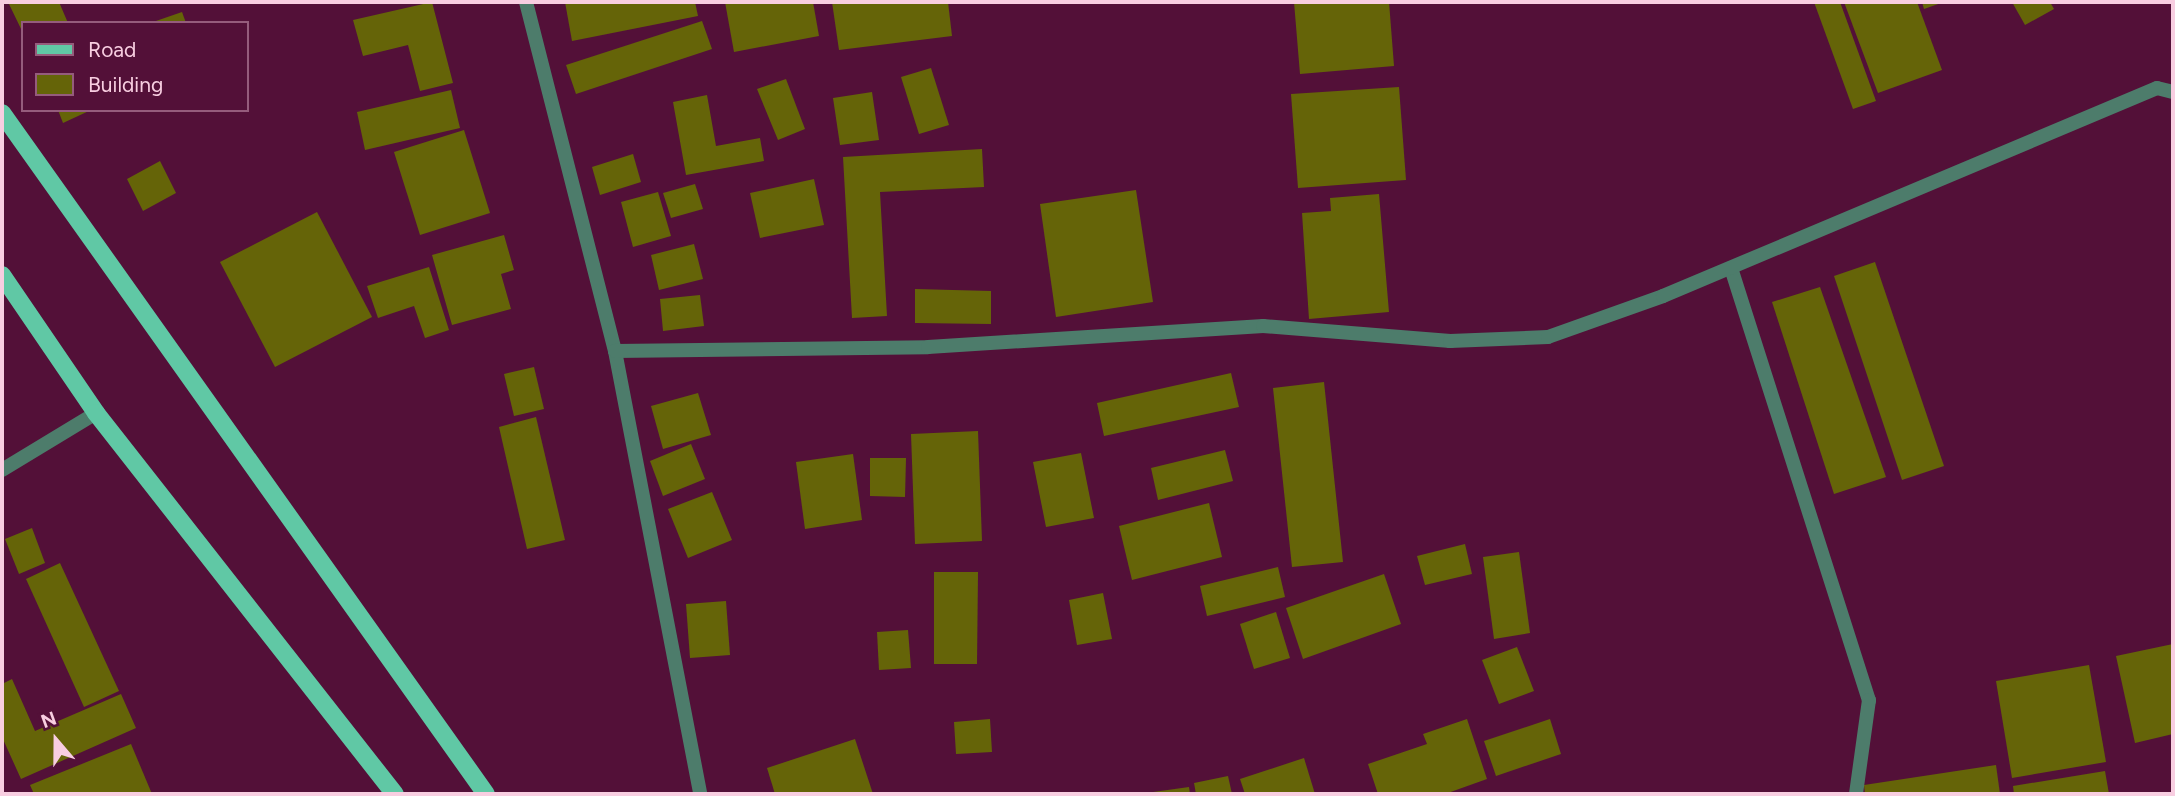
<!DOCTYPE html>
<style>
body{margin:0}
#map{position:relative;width:2175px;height:796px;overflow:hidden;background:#531038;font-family:Figtree,sans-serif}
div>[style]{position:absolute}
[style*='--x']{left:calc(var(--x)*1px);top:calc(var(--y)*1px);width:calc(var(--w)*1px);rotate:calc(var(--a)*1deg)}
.building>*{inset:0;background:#656408}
.street>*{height:14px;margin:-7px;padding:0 7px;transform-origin:7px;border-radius:7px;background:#4d7c6b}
.primary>*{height:18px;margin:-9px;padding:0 9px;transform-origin:9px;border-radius:9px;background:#60c8a5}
span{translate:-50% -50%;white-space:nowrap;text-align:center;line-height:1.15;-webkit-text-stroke:5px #531038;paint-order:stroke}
.frame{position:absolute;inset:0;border:4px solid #f8cee1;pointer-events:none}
.legend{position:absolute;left:21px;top:21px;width:228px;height:91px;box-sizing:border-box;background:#531038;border:2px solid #955c7c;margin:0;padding:9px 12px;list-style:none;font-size:21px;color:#f8cee1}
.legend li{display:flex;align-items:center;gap:14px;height:35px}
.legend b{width:35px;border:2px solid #955c7c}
.north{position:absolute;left:21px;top:705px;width:70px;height:70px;-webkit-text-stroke:5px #531038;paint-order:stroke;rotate:340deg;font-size:19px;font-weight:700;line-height:28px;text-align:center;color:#f8cee1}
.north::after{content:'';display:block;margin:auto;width:24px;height:32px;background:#f8cee1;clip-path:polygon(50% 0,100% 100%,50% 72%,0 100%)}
</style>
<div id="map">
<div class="building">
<i style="clip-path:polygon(8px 2px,59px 2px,68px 23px,23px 23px,23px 33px)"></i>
<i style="clip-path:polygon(432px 2px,453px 83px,420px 91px,408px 45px,363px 56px,353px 20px)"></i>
<i style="clip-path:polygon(565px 2px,695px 2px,698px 16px,572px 41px)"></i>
<i style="clip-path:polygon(725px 2px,813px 2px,819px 36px,734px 52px)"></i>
<i style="clip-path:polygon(832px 2px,948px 2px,952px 36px,839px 50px)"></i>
<i style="clip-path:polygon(1294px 2px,1389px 2px,1394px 66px,1300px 74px)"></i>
<i style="clip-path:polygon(1814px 2px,1840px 2px,1876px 101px,1853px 109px)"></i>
<i style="clip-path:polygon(1844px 2px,1917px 2px,1942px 70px,1878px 93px)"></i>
<i style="clip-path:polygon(1922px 2px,1944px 2px,1924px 9px)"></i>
<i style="clip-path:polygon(2012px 2px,2050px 2px,2054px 9px,2025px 25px)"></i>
<i style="clip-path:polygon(182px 12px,186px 23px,153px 23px,153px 22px)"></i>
<i style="clip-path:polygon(702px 21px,712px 49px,576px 94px,566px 65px)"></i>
<i style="clip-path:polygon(931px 68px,949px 125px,919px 134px,901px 77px)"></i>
<i style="clip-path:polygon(786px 79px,805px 129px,778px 140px,757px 89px)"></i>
<i style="clip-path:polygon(1399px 87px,1406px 180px,1298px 188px,1291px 94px)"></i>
<i style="clip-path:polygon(451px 90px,460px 128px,365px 150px,357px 112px)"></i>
<i style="clip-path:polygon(872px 92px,879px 140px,840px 145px,833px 98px)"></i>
<i style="clip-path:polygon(707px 95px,716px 146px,760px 138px,764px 161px,686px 175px,673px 102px)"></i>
<i style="clip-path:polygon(58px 110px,91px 110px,63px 123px)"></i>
<i style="clip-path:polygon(464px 130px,490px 213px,420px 235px,394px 152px)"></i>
<i style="clip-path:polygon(982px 149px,984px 187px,880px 192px,887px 316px,852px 318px,843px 157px)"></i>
<i style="clip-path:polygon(633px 154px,641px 182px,600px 195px,592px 167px)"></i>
<i style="clip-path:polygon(160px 161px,176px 193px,143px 211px,127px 179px)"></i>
<i style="clip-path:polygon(814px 179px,824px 225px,760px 238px,750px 193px)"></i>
<i style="clip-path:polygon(695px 184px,703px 209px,671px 218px,663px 193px)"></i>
<i style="clip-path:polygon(1136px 190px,1153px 302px,1056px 317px,1040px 204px)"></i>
<i style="clip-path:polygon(658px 192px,671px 236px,633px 247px,621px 202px)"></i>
<i style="clip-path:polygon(1379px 194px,1389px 312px,1309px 319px,1302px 213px,1331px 211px,1330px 198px)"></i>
<i style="clip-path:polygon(317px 212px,372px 317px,275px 367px,220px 262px)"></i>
<i style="clip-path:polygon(504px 235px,514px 270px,501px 274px,511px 309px,452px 325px,432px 255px)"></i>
<i style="clip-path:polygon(694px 244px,703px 279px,659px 290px,651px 255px)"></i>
<i style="clip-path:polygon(1875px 262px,1944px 466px,1902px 480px,1834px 276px)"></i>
<i style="clip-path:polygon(429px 267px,449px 330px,425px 338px,414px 306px,378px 318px,367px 286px)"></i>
<i style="clip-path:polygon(1820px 287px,1886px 477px,1834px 494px,1772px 302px)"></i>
<i style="clip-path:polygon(915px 289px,991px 291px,991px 324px,915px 323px)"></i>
<i style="clip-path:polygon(700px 295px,704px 326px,663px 331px,660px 299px)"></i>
<i style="clip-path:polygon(534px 367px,544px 409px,514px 416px,504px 374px)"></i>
<i style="clip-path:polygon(1231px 373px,1239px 407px,1104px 436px,1097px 403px)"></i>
<i style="clip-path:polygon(1324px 382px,1343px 562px,1292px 567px,1273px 388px)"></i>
<i style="clip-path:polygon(698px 393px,711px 435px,663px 449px,651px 406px)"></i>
<i style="clip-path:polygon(536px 417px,565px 540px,527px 549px,499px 427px)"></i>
<i style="clip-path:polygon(978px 431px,982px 541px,915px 544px,911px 434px)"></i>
<i style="clip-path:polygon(691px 444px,705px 479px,663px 496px,650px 461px)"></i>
<i style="clip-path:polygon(1225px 450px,1233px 481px,1158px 500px,1151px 468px)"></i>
<i style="clip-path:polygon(1081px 453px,1094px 518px,1046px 527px,1033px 462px)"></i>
<i style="clip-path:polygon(853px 454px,862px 520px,805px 529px,796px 462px)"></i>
<i style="clip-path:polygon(870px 458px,906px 458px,905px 497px,870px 496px)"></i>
<i style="clip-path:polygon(712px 492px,732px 540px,688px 558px,668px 509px)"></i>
<i style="clip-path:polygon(1209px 503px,1222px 557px,1132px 580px,1119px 526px)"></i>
<i style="clip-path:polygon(32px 528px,45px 563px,19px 574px,5px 539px)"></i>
<i style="clip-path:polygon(1465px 544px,1472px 574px,1425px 585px,1417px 556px)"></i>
<i style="clip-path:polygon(1519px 552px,1530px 633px,1494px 639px,1483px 557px)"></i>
<i style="clip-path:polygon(60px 563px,119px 691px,84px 707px,26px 579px)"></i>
<i style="clip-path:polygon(1278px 567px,1285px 597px,1207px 616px,1200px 586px)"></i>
<i style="clip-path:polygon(934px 572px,978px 572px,977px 664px,934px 664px)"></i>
<i style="clip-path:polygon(1384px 574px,1401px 624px,1303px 659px,1286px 608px)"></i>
<i style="clip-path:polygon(1103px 593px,1112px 639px,1077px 645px,1069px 600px)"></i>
<i style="clip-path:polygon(726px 601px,730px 655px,690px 658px,686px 604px)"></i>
<i style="clip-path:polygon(1276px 612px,1290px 658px,1254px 669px,1240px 624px)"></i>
<i style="clip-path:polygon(908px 630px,911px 668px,879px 670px,877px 632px)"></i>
<i style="clip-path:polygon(2173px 644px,2173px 734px,2135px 743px,2116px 656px)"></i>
<i style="clip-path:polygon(1517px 647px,1534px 691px,1499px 704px,1482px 660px)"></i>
<i style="clip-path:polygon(2089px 665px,2106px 762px,2012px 778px,1996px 681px)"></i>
<i style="clip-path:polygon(12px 679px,35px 731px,121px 694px,136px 728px,21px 779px,2px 737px,2px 684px)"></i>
<i style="clip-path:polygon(990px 719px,992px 752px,956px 754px,954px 722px)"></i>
<i style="clip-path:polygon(1467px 719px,1487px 779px,1445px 794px,1378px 794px,1368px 764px,1427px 744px,1423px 734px)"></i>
<i style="clip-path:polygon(1550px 719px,1561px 754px,1496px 776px,1484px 741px)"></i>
<i style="clip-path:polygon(855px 739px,873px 794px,775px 794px,767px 768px)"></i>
<i style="clip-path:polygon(131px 744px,152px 794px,34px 794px,30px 785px)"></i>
<i style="clip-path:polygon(1304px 758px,1315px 794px,1245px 794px,1240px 779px)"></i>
<i style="clip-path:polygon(1996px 765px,2000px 794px,1865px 794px,1864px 785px)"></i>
<i style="clip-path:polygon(2105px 771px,2109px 794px,2014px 794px,2013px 786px)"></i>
<i style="clip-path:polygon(1228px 776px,1232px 794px,1196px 794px,1194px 783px)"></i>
<i style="clip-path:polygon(1189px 787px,1190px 794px,1146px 794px,1146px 793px)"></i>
</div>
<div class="street">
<i style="--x:526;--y:2;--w:360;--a:75.7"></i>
<i style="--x:615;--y:351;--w:451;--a:79.1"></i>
<i style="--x:1731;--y:268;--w:454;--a:72.3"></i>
<i style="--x:1869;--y:700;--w:95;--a:97.9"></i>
<i style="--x:615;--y:351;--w:313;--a:-0.7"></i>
<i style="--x:928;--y:347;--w:336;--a:-3.6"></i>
<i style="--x:1263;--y:326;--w:188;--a:4.6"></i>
<i style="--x:1450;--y:341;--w:98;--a:-2.3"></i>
<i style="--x:1548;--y:337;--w:122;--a:-19.6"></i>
<i style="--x:1663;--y:296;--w:536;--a:-22.83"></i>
<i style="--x:2157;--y:88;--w:16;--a:14"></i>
<i style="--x:2;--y:470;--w:110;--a:-31.2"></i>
</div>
<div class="primary">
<i style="--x:2;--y:113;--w:835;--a:54.6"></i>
<i style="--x:2;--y:275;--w:167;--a:55.7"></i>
<i style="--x:96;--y:413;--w:484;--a:51.9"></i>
</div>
<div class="frame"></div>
<ul class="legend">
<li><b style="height:9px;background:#60c8a5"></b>Road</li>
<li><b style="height:19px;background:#656408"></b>Building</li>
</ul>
<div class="north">N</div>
</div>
